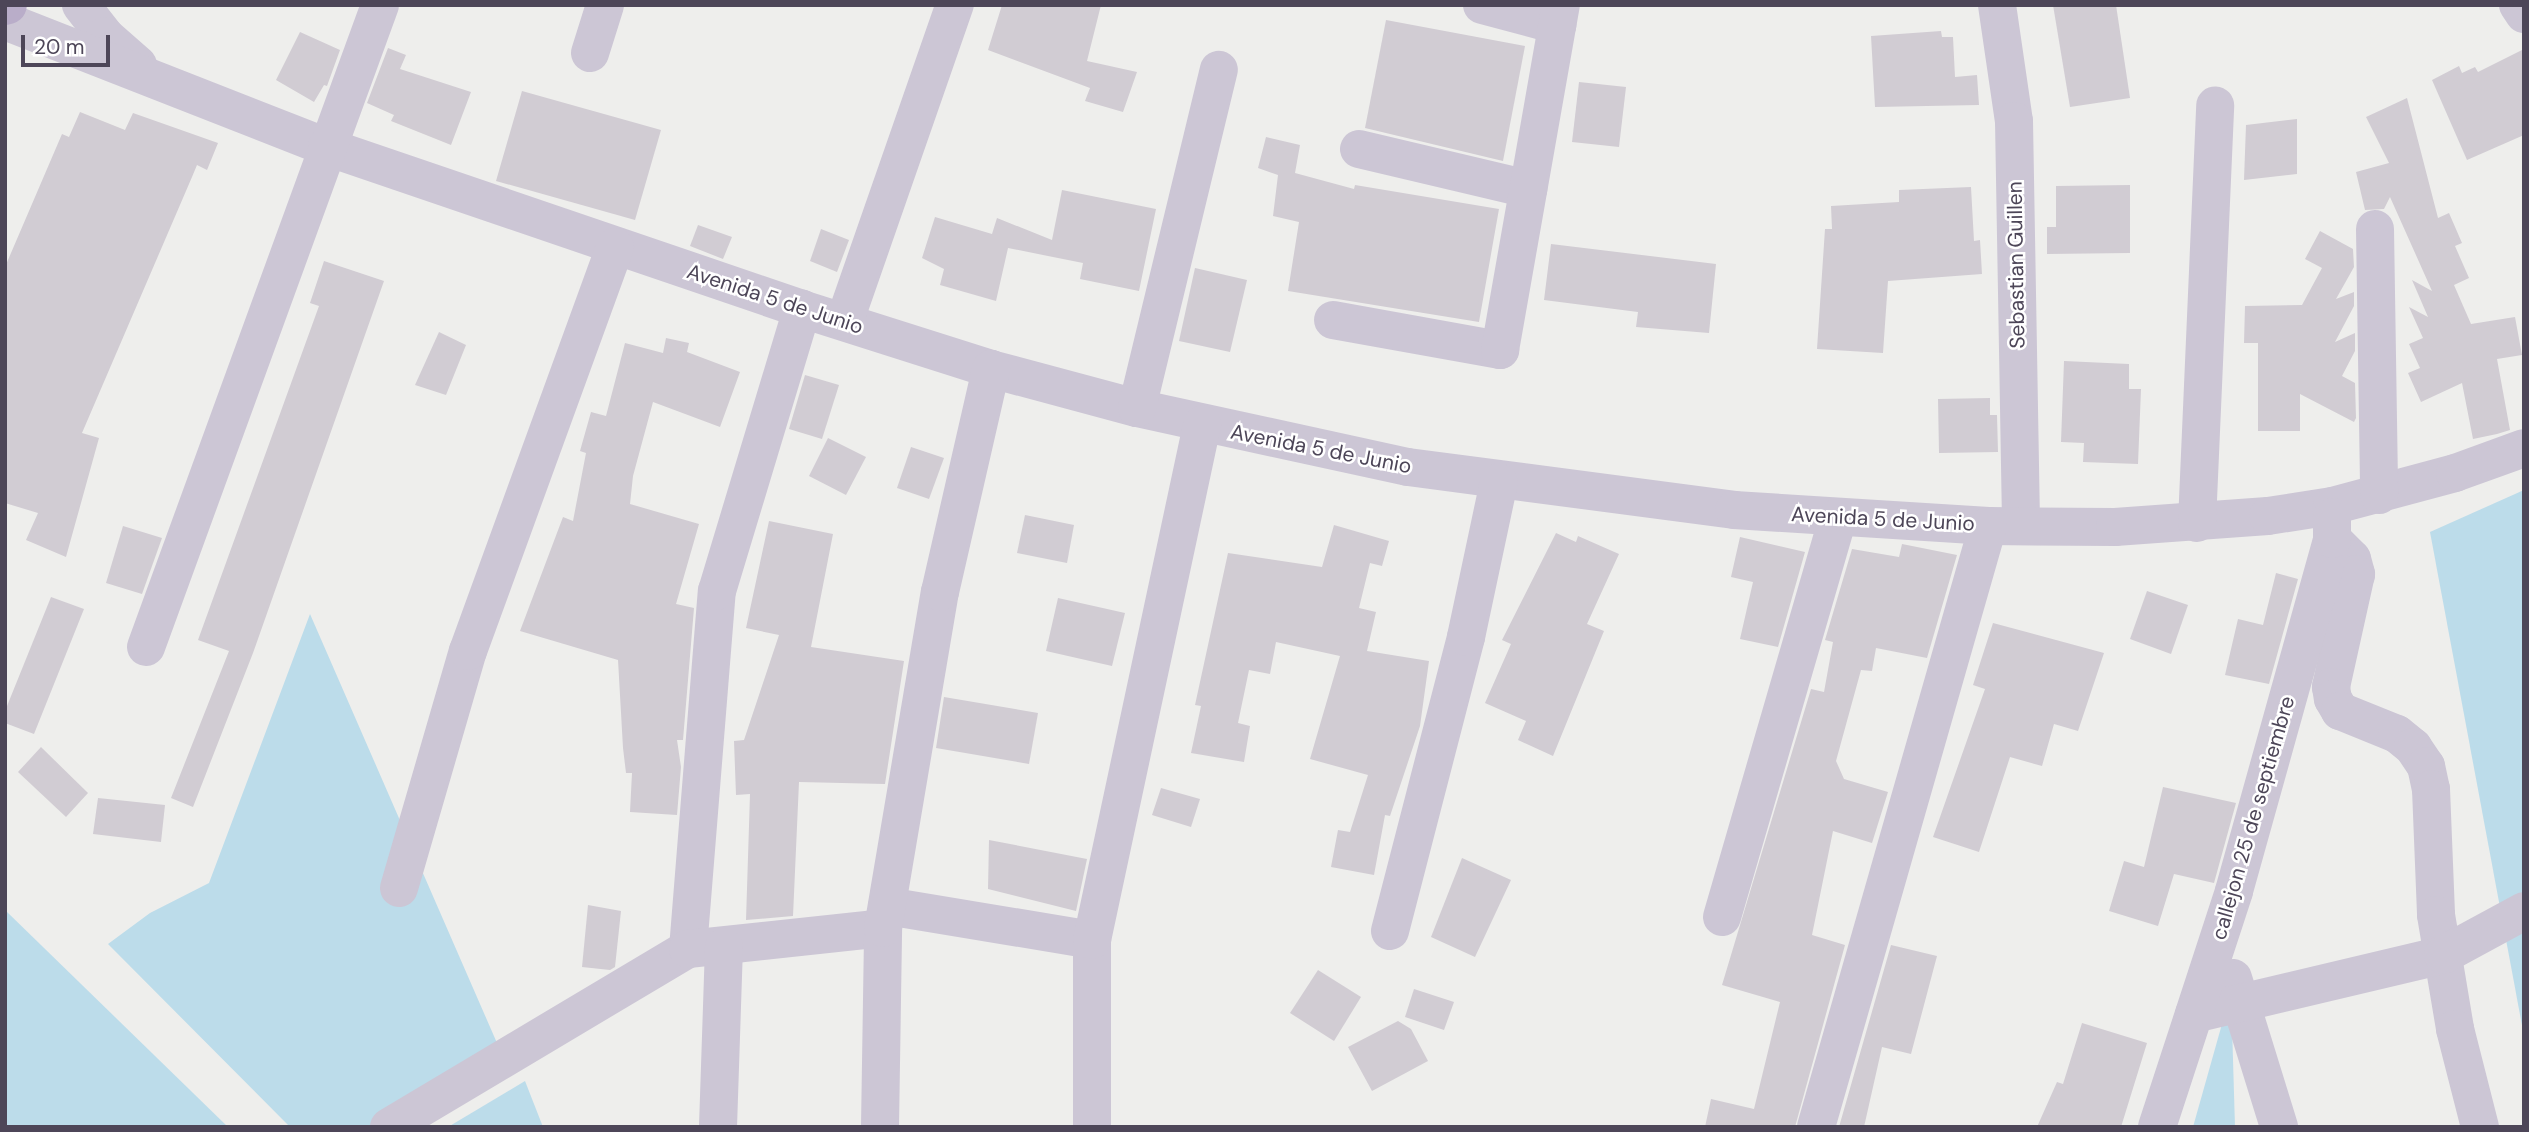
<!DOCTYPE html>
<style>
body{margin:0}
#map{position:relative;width:2529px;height:1132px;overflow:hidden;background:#eeeeec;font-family:"DM Sans",sans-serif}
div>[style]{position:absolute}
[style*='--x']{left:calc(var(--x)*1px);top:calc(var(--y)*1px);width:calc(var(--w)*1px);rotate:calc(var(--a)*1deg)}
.green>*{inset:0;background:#bcdcea}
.building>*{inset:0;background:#d1ccd3}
.minor>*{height:38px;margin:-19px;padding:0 19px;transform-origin:19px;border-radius:19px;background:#ccc6d5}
.major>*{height:38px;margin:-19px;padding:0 19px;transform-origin:19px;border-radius:19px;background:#b9adc9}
span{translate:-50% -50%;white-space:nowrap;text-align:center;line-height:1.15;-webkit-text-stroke:5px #fff;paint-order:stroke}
.street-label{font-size:21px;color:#4d4658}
.frame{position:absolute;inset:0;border:7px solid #4d4658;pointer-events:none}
.scale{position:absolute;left:21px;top:35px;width:89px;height:32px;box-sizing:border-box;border:4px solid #4d4658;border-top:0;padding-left:9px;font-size:21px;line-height:24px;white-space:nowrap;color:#4d4658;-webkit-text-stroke:5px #fff;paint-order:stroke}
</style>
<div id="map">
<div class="green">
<i style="clip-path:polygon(2524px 490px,2524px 1036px,2430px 532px)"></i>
<i style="clip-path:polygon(310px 614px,497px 1043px,380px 1127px,290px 1127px,108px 944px,150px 913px,209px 883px)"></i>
<i style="clip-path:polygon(5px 910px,228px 1127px,5px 1127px)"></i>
<i style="clip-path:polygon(2231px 992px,2235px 1127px,2193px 1127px)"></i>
<i style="clip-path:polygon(525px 1081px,543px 1127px,448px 1127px)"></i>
</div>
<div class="building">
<i style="clip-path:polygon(1002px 5px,1101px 5px,1087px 61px,1137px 72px,1123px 112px,1085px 101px,1090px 88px,988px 50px)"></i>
<i style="clip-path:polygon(2053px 5px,2116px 5px,2130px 98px,2070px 107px)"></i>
<i style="clip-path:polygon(1386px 20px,1525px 46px,1503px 161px,1365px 128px)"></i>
<i style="clip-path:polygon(1941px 31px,1942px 37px,1953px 37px,1955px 77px,1977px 75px,1979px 105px,1875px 107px,1871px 36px)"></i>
<i style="clip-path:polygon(300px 32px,340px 50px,327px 86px,324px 85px,314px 102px,276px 80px)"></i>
<i style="clip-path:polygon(388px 48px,406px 55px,400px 69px,471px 92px,451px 145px,391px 121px,394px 115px,367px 103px)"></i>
<i style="clip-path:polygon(2524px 49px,2524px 135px,2467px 160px,2432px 80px,2459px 66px,2462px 73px,2475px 67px,2478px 72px)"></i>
<i style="clip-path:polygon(1579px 82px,1626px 87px,1619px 147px,1572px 142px)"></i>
<i style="clip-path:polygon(522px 91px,661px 130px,635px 220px,496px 181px)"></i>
<i style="clip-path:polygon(2407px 98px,2438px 218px,2449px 213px,2462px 243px,2455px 246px,2469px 278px,2454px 285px,2471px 324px,2515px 317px,2522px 355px,2497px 359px,2510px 430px,2497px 434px,2473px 439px,2462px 383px,2421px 402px,2408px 373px,2420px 368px,2409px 344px,2423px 338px,2409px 307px,2428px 317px,2412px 280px,2432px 291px,2390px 197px,2384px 209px,2365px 210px,2356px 172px,2389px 163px,2366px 117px)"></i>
<i style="clip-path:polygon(80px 112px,125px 130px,133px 113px,218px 143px,207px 170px,197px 165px,192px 177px,82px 433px,99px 438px,66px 557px,26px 540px,38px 513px,5px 503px,5px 267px,62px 134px,69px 137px)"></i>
<i style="clip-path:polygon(2297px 119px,2297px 174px,2244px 180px,2246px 125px)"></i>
<i style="clip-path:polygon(1266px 137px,1300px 145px,1295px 173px,1354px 189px,1355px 185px,1499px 209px,1479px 322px,1288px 291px,1299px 222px,1273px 216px,1278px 175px,1258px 168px)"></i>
<i style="clip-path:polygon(2130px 185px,2130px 253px,2047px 254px,2047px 227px,2056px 227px,2056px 186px)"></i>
<i style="clip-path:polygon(1971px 187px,1974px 241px,1980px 240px,1982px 274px,1888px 281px,1883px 353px,1817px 349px,1825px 229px,1832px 229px,1831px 206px,1899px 202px,1899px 190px)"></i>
<i style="clip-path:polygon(1062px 190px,1156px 209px,1139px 291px,1080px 279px,1083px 263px,1008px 248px,996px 301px,940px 285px,944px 269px,922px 258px,935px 217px,992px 234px,997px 218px,1052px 240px)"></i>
<i style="clip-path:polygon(698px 225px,732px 237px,723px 259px,690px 246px)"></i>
<i style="clip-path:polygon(821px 229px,849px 240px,837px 272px,810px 261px)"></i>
<i style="clip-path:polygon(2320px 231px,2353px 249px,2354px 267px,2336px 299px,2354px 292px,2354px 306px,2335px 342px,2355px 333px,2355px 351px,2342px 376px,2355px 383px,2356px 418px,2354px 422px,2300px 394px,2300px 431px,2258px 431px,2258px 343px,2244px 343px,2245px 306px,2302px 305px,2322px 268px,2305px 259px)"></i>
<i style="clip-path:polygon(1551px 244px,1716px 264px,1709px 333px,1636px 327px,1638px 312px,1544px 300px)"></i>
<i style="clip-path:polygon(324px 261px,384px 281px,253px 653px,193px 807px,171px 798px,229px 651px,198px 640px,319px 306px,310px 303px)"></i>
<i style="clip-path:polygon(1195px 268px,1247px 280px,1230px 352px,1179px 341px)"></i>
<i style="clip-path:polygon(439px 332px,466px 345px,446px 395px,415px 385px)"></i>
<i style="clip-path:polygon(666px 338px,689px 343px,687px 352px,740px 372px,720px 427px,653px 402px,633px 476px,630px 504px,699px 524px,676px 604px,694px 608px,683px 740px,677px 740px,681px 767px,677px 815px,630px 812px,632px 773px,626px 773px,623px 748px,618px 660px,520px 631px,563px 517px,573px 521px,586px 453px,580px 451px,591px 412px,606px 416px,625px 343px,663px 353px)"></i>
<i style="clip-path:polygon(2064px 361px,2129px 364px,2129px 389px,2141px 389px,2138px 464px,2083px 462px,2084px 443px,2061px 442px)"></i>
<i style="clip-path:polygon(805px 375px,839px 385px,822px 439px,789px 429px)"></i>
<i style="clip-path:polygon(1990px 398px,1990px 415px,1997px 415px,1998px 452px,1939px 453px,1938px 399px)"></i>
<i style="clip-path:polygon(828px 438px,866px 457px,846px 495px,809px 476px)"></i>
<i style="clip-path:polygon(911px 447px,944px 458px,929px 499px,897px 488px)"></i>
<i style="clip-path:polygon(1025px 515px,1074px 525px,1067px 563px,1017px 553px)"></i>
<i style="clip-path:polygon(769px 521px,833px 534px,811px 647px,904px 661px,885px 784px,799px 782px,793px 916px,746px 920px,750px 794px,736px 795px,734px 741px,744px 740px,779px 635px,746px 628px)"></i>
<i style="clip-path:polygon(1334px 525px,1389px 541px,1382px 566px,1370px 563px,1359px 608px,1376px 612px,1367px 651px,1429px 661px,1420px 726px,1390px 816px,1385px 815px,1374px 875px,1331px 867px,1338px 830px,1350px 832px,1368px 775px,1310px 759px,1340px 656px,1276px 642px,1270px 674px,1249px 670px,1238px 723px,1250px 726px,1244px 762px,1191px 753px,1201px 706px,1195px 705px,1228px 553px,1322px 567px)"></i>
<i style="clip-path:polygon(123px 526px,162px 538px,142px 594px,106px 583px)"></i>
<i style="clip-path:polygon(1556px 533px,1576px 542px,1578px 536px,1619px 554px,1587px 624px,1604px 631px,1553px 756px,1518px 740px,1526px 721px,1485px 703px,1511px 644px,1502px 640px)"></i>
<i style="clip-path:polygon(1740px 537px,1805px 552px,1778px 647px,1740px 639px,1753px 582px,1731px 577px)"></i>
<i style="clip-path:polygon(1902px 544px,1957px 555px,1927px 658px,1876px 648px,1872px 671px,1861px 670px,1836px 761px,1844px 779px,1888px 792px,1872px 843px,1833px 831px,1812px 935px,1845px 945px,1795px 1127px,1705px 1127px,1711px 1099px,1754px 1109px,1780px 1002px,1722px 985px,1811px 689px,1824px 692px,1833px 642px,1825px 640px,1852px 549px,1899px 557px)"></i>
<i style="clip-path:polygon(2276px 573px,2298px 579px,2269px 684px,2225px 675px,2238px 619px,2263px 625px)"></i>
<i style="clip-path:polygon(2147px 591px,2188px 605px,2171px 654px,2130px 639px)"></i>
<i style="clip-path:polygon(51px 597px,84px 609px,34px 734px,5px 723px,5px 711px)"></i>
<i style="clip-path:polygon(1058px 598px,1125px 613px,1112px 666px,1046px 651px)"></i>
<i style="clip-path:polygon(1993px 623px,2104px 653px,2078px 731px,2054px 724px,2042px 766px,2010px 757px,1979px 852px,1933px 837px,1985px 689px,1973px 685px)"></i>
<i style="clip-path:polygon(944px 697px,1038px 713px,1029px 764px,936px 748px)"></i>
<i style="clip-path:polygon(41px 747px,88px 793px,66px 817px,18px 772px)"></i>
<i style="clip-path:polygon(2163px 787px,2236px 803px,2214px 883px,2174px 874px,2158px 926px,2109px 911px,2124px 861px,2144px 867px)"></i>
<i style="clip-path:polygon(1161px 788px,1200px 799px,1191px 827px,1152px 815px)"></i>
<i style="clip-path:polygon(98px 798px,165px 805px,161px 842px,93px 834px)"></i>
<i style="clip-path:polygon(989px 840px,1087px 859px,1076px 911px,988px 889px)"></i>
<i style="clip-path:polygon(1462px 858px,1511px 880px,1475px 957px,1431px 937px)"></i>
<i style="clip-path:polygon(588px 905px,621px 911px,615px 967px,610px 970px,582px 967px)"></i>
<i style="clip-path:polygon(1891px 945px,1937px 956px,1911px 1054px,1882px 1047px,1864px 1127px,1839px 1127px)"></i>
<i style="clip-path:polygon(1318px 970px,1361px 997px,1334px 1041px,1290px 1013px)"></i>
<i style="clip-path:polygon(1414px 989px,1454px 1002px,1444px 1030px,1405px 1017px)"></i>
<i style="clip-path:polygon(1398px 1021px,1411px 1029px,1428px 1061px,1372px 1091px,1348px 1047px)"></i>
<i style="clip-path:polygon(2082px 1023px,2147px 1043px,2121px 1127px,2037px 1127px,2057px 1082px,2063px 1084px)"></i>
</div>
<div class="minor">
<i style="--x:81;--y:5;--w:39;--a:52"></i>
<i style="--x:105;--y:36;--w:44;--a:41.3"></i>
<i style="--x:1482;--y:5;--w:78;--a:14.9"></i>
<i style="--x:1997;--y:5;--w:117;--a:81.7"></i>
<i style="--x:2014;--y:121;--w:405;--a:89"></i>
<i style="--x:2518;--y:5;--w:11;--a:56"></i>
<i style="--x:5;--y:21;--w:346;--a:21.4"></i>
<i style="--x:327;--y:147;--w:502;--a:18.83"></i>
<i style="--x:802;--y:309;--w:198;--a:17.6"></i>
<i style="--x:991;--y:369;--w:151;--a:15"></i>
<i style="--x:1137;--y:408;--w:277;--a:12.3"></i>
<i style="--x:1408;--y:467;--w:329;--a:7.5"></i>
<i style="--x:1734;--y:510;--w:255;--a:3.6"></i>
<i style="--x:1988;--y:526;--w:127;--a:0.5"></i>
<i style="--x:2115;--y:527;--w:153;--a:-4.1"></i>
<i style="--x:2268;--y:516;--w:65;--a:-8.9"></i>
<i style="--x:2332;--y:506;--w:127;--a:-15"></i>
<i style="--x:2455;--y:473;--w:73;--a:-19.9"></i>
<i style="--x:590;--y:53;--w:50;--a:-72.6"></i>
<i style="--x:1359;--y:149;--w:174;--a:13.3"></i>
<i style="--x:2375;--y:229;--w:266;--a:89.1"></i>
<i style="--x:845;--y:320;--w:334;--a:-70.8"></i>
<i style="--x:1333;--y:320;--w:170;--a:10.2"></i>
<i style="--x:1500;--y:350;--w:350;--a:-80"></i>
<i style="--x:1137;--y:408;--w:348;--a:-76.4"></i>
<i style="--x:2197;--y:523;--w:418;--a:-87.5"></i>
<i style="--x:2332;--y:539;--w:28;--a:45"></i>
<i style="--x:2352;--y:559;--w:16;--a:75"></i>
<i style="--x:2356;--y:574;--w:116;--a:102.5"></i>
<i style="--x:2331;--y:687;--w:12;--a:81"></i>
<i style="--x:2333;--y:699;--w:14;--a:60"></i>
<i style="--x:2340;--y:711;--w:61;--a:22"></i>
<i style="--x:2397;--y:734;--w:21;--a:39"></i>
<i style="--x:2413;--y:747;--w:23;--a:56"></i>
<i style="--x:2426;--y:766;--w:24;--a:78"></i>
<i style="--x:2431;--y:789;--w:126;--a:87.7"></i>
<i style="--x:2436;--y:915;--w:116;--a:80.5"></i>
<i style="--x:2455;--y:1029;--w:101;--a:75.7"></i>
<i style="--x:146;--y:647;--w:683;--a:-69.97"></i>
<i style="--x:399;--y:888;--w:247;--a:-73.8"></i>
<i style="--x:468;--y:651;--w:430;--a:-70"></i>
<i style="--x:887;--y:906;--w:208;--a:9.4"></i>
<i style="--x:1722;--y:917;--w:416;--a:-73.8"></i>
<i style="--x:1390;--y:931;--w:304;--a:-75.5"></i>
<i style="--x:1466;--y:637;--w:158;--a:-78"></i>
<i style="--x:688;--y:949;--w:359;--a:-85.4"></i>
<i style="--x:717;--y:591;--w:295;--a:-73.2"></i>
<i style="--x:2233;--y:978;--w:156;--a:72.8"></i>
<i style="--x:2194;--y:1014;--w:256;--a:-13.3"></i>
<i style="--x:2443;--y:955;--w:92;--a:-28.5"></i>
<i style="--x:389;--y:1127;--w:348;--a:-30.8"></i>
<i style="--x:688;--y:949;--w:196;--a:-6.1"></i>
<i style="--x:718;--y:1127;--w:180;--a:-88.1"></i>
<i style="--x:880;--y:1127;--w:199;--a:-89.1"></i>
<i style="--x:883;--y:928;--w:341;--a:-80.4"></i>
<i style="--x:940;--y:592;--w:229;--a:-77.1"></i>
<i style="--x:1092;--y:1127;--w:187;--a:-90"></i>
<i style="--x:1092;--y:940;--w:527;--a:-77.94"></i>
<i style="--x:1816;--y:1127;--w:625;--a:-74.03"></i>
<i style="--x:2157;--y:1127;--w:248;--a:-71.9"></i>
<i style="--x:2234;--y:891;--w:365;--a:-74.4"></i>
<i style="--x:2332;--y:539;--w:22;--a:-90"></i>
</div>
<div class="major">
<i style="--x:5;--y:6;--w:3;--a:-18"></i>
</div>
<div class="street-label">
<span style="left:2016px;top:265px;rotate:-91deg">Sebastian Guillen</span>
<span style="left:775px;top:299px;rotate:18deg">Avenida 5 de Junio</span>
<span style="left:1321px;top:449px;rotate:11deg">Avenida 5 de Junio</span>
<span style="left:1883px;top:519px;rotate:3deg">Avenida 5 de Junio</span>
<span style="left:2253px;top:818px;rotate:-74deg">callejon 25 de septiembre</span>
</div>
<div class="frame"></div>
<div class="scale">20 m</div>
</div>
